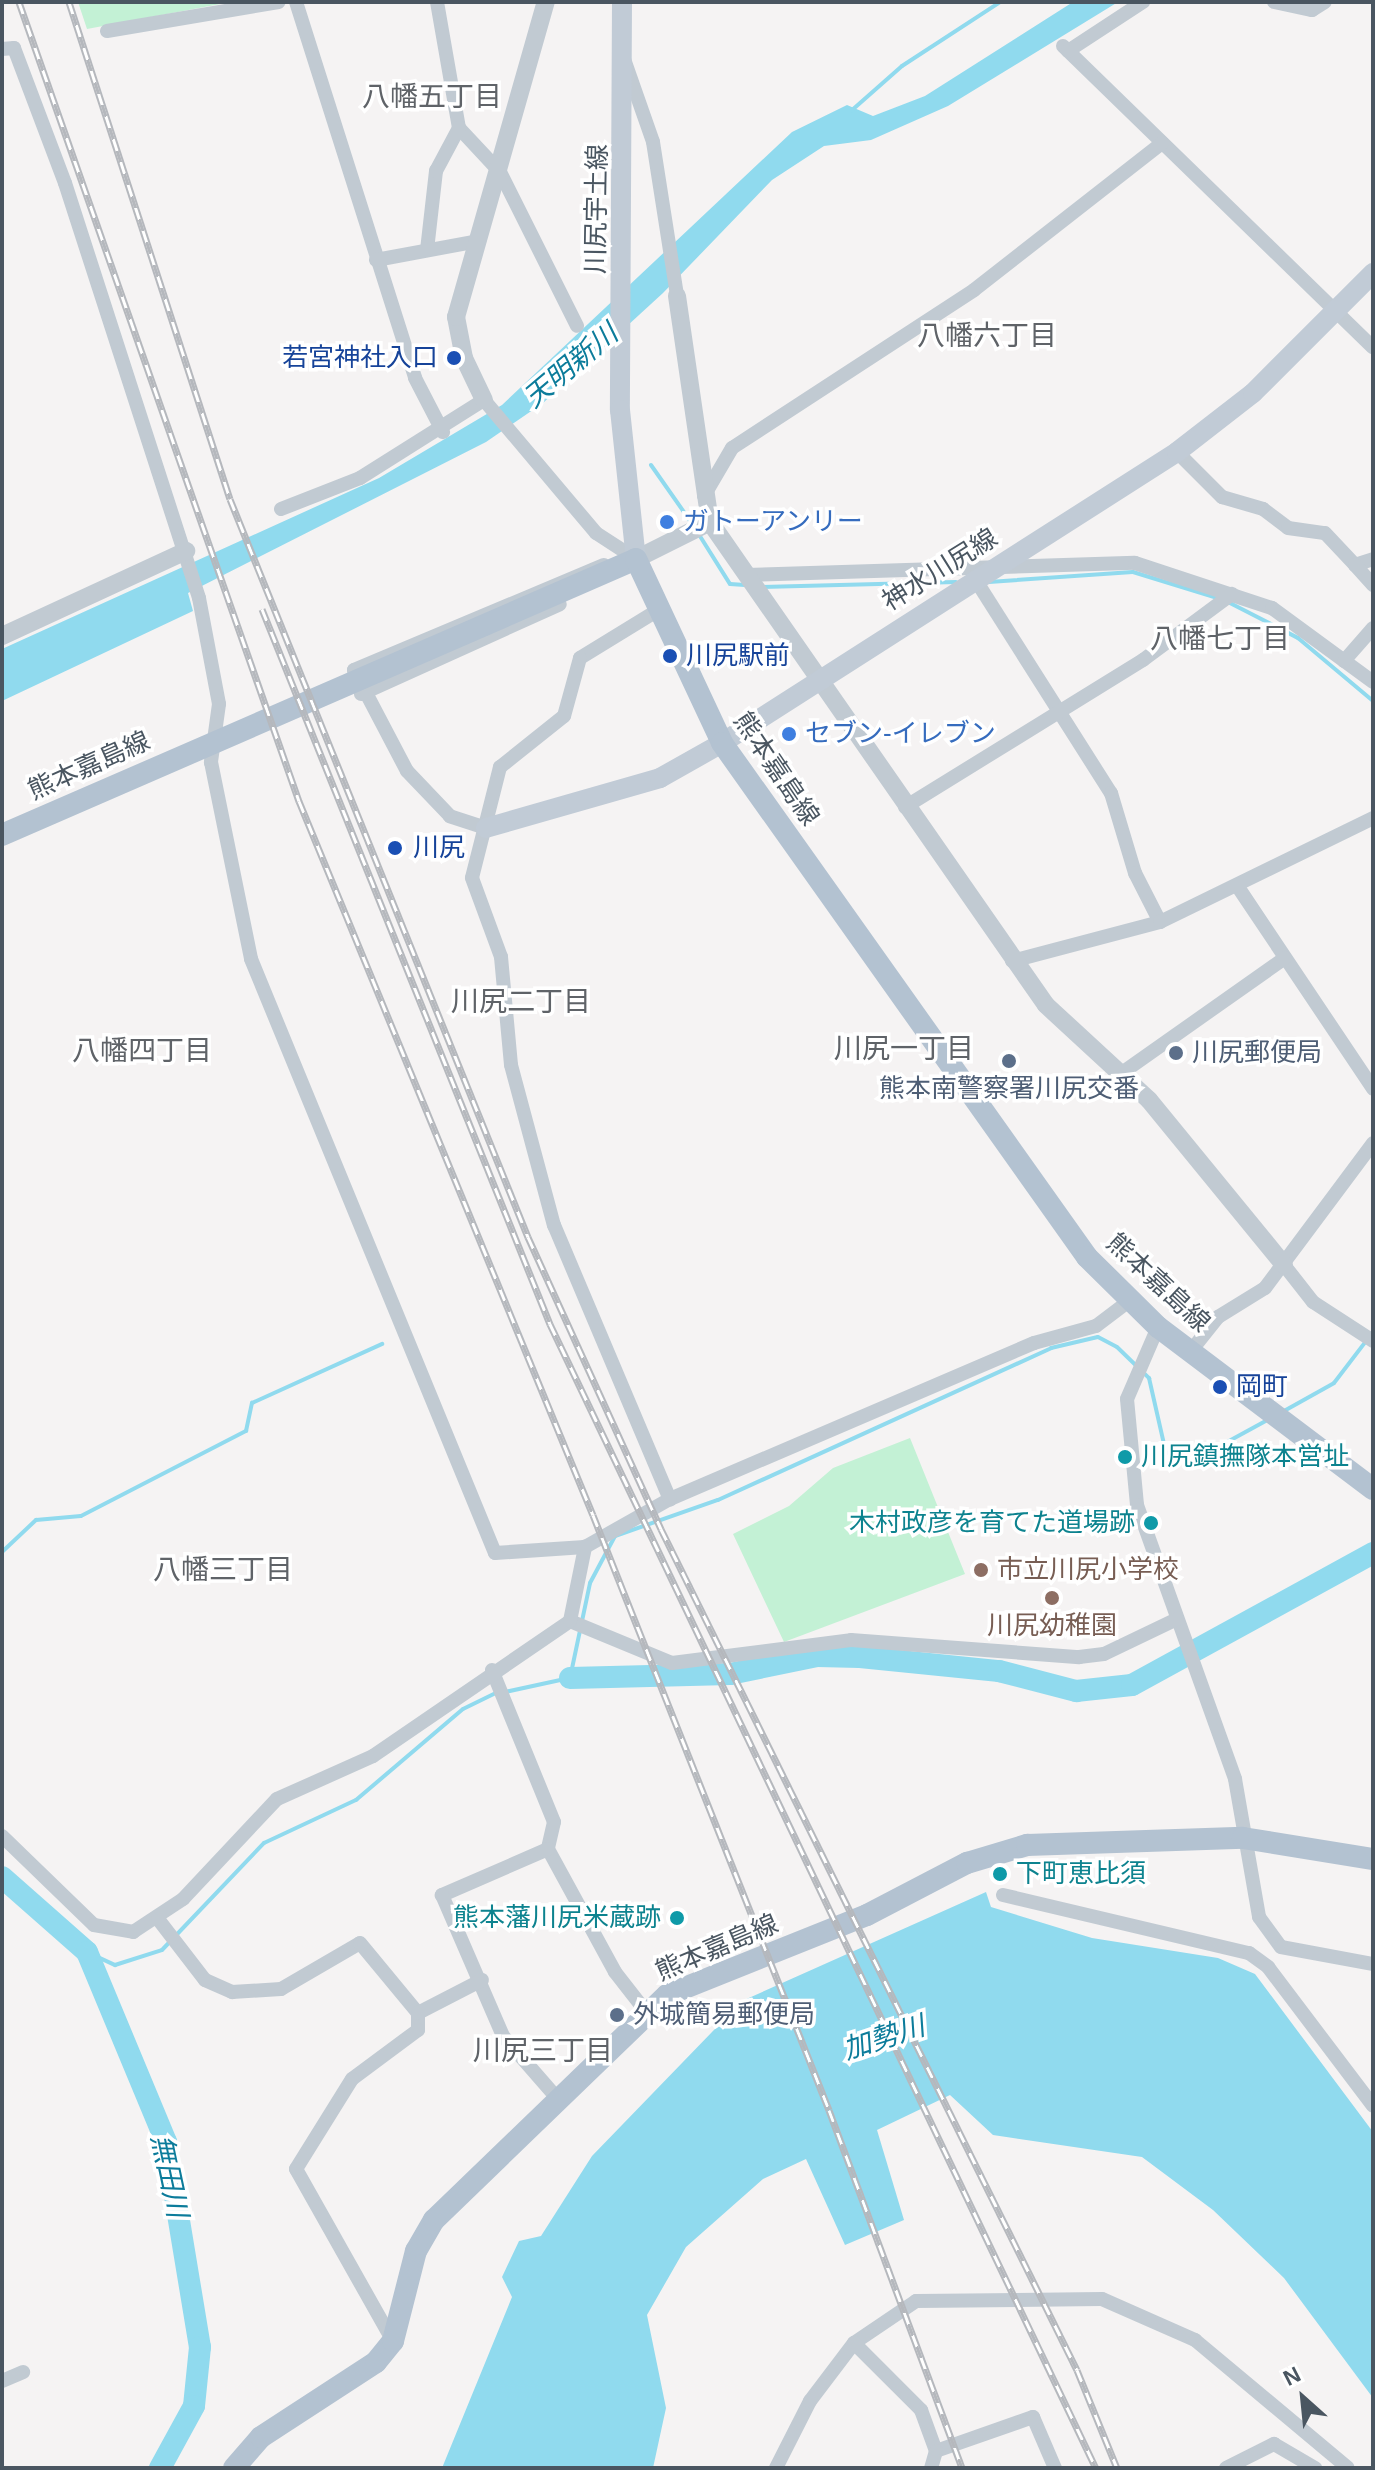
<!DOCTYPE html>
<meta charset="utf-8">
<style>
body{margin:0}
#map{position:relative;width:1375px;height:2470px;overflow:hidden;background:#f5f3f3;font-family:Arial,"Noto Sans JP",sans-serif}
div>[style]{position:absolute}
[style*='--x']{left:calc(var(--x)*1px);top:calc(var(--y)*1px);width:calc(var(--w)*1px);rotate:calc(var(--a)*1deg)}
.green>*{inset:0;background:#c3f1d5}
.water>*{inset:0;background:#90daee}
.stream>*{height:4px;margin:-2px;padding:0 2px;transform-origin:2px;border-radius:2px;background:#90daee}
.river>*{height:22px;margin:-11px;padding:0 11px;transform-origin:11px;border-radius:11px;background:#90daee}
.minor>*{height:14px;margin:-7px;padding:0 7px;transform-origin:7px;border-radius:7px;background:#c1cad2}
.tertiary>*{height:18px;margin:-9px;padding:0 9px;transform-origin:9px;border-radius:9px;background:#c1cad2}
.secondary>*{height:20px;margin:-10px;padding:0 10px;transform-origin:10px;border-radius:10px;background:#c1cbd6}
.primary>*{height:22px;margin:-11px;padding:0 11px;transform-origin:11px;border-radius:11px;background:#b3c2d1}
.rail>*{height:7px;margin-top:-3.5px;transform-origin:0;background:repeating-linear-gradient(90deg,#fff 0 12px,#b5b8bd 0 24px);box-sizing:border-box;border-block:2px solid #b5b8bd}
.dots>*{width:22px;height:22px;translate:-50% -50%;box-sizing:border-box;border:4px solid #fff;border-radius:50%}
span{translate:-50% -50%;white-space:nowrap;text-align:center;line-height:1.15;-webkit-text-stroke:7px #fff;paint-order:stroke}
.street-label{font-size:26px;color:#4a5661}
.transit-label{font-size:26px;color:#164399}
.right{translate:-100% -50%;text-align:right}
.left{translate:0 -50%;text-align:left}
.shop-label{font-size:26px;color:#366cbe}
.service-label{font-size:26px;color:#4e5e75}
.culture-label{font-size:26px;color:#0d838f}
.education-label{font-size:26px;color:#785e54}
.neighbourhood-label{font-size:28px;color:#5f6368}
.water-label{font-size:28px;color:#0c7c9b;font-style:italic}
.frame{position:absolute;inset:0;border:4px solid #4a5661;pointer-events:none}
.north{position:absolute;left:1263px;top:2358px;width:80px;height:80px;-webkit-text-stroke:6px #fff;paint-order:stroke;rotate:333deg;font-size:22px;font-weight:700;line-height:32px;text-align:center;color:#4a5661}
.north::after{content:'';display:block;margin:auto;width:28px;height:36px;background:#4a5661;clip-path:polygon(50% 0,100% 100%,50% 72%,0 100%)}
</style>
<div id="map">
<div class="green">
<i style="clip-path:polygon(78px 2px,231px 2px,87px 29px)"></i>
<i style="clip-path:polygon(910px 1438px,965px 1574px,784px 1642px,733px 1534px,789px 1506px,833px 1468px)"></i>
</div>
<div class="water">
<i style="clip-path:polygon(1073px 2px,1118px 2px,948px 106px,871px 140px,824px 146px,772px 180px,663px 293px,543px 403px,486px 442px,188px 593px,193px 611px,2px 701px,2px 649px,379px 478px,502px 405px,792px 132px,847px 105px,873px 116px,925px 96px)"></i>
<i style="clip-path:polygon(986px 1892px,991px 1907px,1092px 1938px,1218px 1958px,1255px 1974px,1373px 2132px,1373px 2398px,1284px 2278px,1213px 2210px,1142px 2157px,993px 2135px,950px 2095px,877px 2130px,904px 2220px,845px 2245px,806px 2159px,763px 2179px,686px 2247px,647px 2315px,666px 2408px,653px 2468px,442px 2468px,512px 2297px,502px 2277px,519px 2241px,541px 2236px,592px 2156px,742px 2001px)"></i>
</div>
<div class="stream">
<i style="--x:851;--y:111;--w:68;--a:-41.4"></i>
<i style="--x:902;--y:66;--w:117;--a:-33.1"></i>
<i style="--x:651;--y:465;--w:73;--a:55"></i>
<i style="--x:698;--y:533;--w:60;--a:57.9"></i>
<i style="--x:730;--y:584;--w:15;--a:4"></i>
<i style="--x:989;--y:582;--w:144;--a:-4"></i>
<i style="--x:1133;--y:572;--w:91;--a:17.2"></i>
<i style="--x:762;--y:587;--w:194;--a:-1.5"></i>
<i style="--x:1228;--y:602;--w:79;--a:27.2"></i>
<i style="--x:1298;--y:638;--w:98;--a:40"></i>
<i style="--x:1284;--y:1411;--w:57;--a:-29.2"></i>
<i style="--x:1334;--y:1383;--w:64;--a:-52.6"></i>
<i style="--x:2;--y:1552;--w:47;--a:-43.3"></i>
<i style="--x:36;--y:1520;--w:45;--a:-5.1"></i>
<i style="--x:81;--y:1516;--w:186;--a:-27.3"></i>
<i style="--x:246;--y:1431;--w:29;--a:-78"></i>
<i style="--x:252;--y:1403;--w:143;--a:-24.4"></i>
<i style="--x:505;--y:1692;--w:66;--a:-12.2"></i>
<i style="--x:570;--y:1678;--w:97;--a:-78.1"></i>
<i style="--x:590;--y:1583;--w:53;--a:-62"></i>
<i style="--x:615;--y:1536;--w:109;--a:-19.3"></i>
<i style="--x:718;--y:1500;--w:366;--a:-24.5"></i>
<i style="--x:1051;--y:1348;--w:48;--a:-13.2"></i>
<i style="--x:1098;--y:1337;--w:21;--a:28"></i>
<i style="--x:1117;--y:1347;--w:45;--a:44.1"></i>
<i style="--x:1149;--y:1378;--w:77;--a:77.2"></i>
<i style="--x:1166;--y:1453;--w:41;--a:0"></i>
<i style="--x:1207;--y:1453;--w:71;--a:-28.7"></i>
<i style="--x:87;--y:1952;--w:31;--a:25"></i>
<i style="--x:115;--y:1965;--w:49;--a:-17.7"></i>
<i style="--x:162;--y:1950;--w:148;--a:-46.4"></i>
<i style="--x:264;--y:1843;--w:102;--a:-25.1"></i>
<i style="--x:356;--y:1800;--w:140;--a:-40.4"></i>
<i style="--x:463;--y:1709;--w:37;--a:-26"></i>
</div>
<div class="river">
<i style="--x:570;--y:1678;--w:160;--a:-1.4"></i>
<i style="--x:730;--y:1674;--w:89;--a:-11.7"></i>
<i style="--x:817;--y:1656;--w:43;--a:1.3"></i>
<i style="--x:860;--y:1657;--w:140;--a:5.8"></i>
<i style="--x:999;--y:1671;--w:80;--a:14.6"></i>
<i style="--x:1076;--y:1691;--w:56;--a:-6.1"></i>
<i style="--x:1132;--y:1685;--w:275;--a:-28.7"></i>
<i style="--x:2;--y:1877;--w:113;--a:41.4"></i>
<i style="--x:87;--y:1952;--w:206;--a:67.4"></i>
<i style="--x:166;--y:2142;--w:208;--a:80.6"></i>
<i style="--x:200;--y:2347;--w:59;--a:95.8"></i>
<i style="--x:194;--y:2406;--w:71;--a:118.7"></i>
</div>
<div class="minor">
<i style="--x:296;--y:2;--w:394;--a:72.4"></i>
<i style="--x:415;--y:378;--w:61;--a:62.6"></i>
<i style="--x:437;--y:2;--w:128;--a:80.1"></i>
<i style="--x:459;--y:128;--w:60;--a:47"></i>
<i style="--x:500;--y:172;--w:172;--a:63.4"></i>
<i style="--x:1274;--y:2;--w:39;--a:12"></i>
<i style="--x:1312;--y:10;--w:15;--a:-32"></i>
<i style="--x:107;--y:31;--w:174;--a:-9.6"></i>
<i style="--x:1063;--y:46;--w:432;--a:44.2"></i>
<i style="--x:2;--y:49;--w:12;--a:-5"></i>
<i style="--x:14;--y:48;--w:144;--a:69.3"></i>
<i style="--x:65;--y:183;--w:436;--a:72.1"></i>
<i style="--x:199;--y:598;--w:108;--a:79.3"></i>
<i style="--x:219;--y:704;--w:59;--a:97.9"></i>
<i style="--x:211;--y:762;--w:201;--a:78.5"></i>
<i style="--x:251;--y:959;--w:642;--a:67.67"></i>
<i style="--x:495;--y:1553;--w:90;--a:-3.8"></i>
<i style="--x:585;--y:1547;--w:98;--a:-29.5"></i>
<i style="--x:670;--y:1499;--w:396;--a:-23.2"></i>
<i style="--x:1034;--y:1343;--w:64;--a:-15.3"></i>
<i style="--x:1096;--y:1326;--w:41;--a:-37.1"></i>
<i style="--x:1068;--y:51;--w:90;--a:-33.2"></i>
<i style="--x:624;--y:59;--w:88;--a:70.7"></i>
<i style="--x:653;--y:142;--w:156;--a:81.1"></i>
<i style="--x:427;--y:250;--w:80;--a:-83.5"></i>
<i style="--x:436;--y:171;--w:49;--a:-61.9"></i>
<i style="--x:376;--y:260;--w:105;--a:-10.5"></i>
<i style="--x:1177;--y:452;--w:64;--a:45"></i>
<i style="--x:1222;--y:497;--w:43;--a:16.3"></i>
<i style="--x:1263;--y:509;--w:31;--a:37"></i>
<i style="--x:1288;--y:528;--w:37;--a:8"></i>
<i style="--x:1325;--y:533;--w:44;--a:46.8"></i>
<i style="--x:1355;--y:565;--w:19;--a:-18"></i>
<i style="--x:704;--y:496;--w:56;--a:-59.7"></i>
<i style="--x:732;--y:448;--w:289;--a:-33.1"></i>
<i style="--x:974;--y:290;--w:239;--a:-38"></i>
<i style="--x:281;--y:509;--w:85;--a:-21.4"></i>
<i style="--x:360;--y:478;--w:146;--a:-32.2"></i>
<i style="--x:484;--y:400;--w:174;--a:49.9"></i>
<i style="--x:596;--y:533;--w:48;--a:33"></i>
<i style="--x:1355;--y:565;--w:27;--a:48"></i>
<i style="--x:746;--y:575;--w:389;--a:-1.8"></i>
<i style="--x:1135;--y:563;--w:144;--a:18.2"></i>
<i style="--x:1272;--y:608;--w:125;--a:36.2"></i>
<i style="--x:975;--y:579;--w:254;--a:57.6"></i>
<i style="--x:1111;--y:793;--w:84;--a:73.3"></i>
<i style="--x:1135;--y:873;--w:55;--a:63"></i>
<i style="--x:655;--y:612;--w:88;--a:148.5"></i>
<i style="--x:580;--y:658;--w:60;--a:105.4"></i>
<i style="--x:564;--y:716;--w:82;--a:141.4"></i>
<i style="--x:500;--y:767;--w:114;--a:104.2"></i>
<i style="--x:472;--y:878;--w:84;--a:69.8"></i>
<i style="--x:501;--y:957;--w:108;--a:84.7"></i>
<i style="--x:511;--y:1065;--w:166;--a:75"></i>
<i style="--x:554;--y:1225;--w:298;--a:67.1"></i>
<i style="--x:1344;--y:661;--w:44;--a:-48.7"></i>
<i style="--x:361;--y:694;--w:218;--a:-24.3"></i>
<i style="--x:905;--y:807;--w:280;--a:-31.7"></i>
<i style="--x:1143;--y:660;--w:111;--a:-36.6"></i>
<i style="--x:486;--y:828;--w:38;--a:-162"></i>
<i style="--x:450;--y:816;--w:62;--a:-133.7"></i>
<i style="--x:407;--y:771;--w:114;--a:-117.7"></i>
<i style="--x:354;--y:670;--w:271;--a:-22.8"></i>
<i style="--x:1238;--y:887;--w:243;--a:56.2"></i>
<i style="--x:1012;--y:961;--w:153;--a:-14.8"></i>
<i style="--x:1160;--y:922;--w:237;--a:-26"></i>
<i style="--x:1119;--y:1075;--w:203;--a:-35.2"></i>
<i style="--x:1284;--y:1265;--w:47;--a:51.9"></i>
<i style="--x:1313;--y:1302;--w:72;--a:33"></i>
<i style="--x:1158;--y:1327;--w:78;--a:113.3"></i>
<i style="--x:1127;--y:1399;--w:106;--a:84.6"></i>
<i style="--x:1137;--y:1505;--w:291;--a:70.3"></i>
<i style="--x:1235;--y:1779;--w:140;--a:80.1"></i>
<i style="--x:1259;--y:1917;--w:37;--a:54"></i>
<i style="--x:1281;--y:1947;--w:94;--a:10.5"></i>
<i style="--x:1190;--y:1352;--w:45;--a:-51.3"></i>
<i style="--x:1218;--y:1317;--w:55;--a:-31.7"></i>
<i style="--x:1265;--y:1288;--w:181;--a:-53.3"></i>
<i style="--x:570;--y:1621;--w:110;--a:22.4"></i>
<i style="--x:672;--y:1663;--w:180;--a:-7.3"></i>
<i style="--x:851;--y:1640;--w:229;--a:4.3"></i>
<i style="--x:1079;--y:1657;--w:25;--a:-7"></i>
<i style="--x:1104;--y:1654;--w:81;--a:-25.6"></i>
<i style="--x:492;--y:1670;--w:164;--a:67.8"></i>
<i style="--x:554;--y:1822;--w:28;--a:103"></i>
<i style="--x:548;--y:1849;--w:140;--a:61.4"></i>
<i style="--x:615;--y:1972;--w:52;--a:52"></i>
<i style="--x:2;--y:1836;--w:128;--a:44.1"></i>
<i style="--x:94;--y:1925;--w:40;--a:10"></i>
<i style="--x:133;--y:1932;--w:60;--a:-33.4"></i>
<i style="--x:183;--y:1899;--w:137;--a:-46.8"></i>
<i style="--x:277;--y:1799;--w:105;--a:-24.1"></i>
<i style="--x:373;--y:1756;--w:239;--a:-34.4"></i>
<i style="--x:570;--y:1621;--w:76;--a:-78.5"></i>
<i style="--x:548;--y:1849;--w:116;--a:156.5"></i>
<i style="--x:442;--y:1895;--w:154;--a:66.6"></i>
<i style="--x:503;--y:2036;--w:84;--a:48.9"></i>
<i style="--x:1003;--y:1895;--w:253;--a:13.3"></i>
<i style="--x:1249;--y:1953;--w:24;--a:36"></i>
<i style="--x:1268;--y:1967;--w:174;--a:52.9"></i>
<i style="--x:158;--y:1919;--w:77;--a:52.4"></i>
<i style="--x:205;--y:1980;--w:30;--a:24"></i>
<i style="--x:232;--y:1992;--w:49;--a:-3.5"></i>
<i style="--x:281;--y:1989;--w:91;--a:-30.2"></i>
<i style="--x:360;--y:1943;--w:91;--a:50.4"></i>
<i style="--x:418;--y:2013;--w:17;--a:90"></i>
<i style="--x:418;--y:2030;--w:82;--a:143.4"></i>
<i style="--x:352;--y:2079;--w:106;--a:121.9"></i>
<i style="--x:296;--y:2169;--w:197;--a:60.6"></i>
<i style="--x:418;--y:2013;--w:72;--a:-27.3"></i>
<i style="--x:854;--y:2343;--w:75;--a:-34.1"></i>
<i style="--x:916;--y:2301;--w:186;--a:-0.6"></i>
<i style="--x:1102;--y:2299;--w:102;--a:23.8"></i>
<i style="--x:1195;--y:2340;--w:199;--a:39.9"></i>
<i style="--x:2;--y:2381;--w:23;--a:-23"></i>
<i style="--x:936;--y:2451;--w:103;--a:-19.3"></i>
<i style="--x:1033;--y:2417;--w:56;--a:66.7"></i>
<i style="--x:776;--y:2468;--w:75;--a:-63.1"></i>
<i style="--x:810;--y:2401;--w:73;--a:-52.8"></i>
<i style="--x:854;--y:2343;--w:95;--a:45"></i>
<i style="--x:921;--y:2410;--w:44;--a:69.9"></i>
<i style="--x:936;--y:2451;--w:18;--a:106"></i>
<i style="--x:1226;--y:2468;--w:54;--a:-26.6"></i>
<i style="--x:1274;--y:2444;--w:48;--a:30.3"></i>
</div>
<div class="tertiary">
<i style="--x:677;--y:296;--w:228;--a:81.7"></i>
<i style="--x:710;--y:522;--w:588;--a:55.18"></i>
<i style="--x:1046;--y:1005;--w:140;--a:42.7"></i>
<i style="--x:1149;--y:1100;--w:213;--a:50.7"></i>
<i style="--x:484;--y:400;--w:47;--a:-115.5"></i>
<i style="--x:464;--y:358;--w:42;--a:-101"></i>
<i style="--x:456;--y:317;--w:328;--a:-74.1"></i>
<i style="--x:636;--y:559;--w:83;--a:-26.6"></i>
<i style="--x:2;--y:636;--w:203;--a:-24.8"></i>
</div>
<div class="secondary">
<i style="--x:622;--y:2;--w:408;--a:90.3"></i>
<i style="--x:620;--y:410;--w:150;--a:83.9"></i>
<i style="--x:486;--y:828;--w:181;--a:-16"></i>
<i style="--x:660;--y:778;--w:71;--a:-29.4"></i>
<i style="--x:722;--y:743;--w:540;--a:-32.6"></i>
<i style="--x:1177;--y:452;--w:96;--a:-37.8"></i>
<i style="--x:1253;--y:393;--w:170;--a:-45"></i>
</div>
<div class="primary">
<i style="--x:2;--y:835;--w:691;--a:-23.52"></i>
<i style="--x:636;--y:559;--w:203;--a:64.9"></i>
<i style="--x:722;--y:743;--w:630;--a:54.62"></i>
<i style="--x:1087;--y:1257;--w:100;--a:44.6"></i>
<i style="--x:1158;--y:1327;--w:269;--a:37"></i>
<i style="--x:234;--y:2468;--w:41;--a:-48.9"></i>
<i style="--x:261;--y:2437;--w:137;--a:-33.1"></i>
<i style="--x:376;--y:2362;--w:27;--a:-51"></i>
<i style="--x:393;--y:2341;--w:93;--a:-75.7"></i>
<i style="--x:416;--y:2251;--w:36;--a:-60"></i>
<i style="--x:434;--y:2220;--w:324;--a:-44"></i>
<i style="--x:667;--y:1995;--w:215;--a:-21.8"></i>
<i style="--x:867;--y:1915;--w:113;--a:-27.5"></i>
<i style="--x:967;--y:1863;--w:63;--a:-16.7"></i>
<i style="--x:1027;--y:1845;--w:216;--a:-1.9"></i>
<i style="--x:1243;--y:1838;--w:132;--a:9.2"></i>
</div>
<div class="rail">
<i style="--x:19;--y:2;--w:847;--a:70.69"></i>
<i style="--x:299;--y:801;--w:772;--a:67.62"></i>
<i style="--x:593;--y:1515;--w:640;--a:68.36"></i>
<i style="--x:829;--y:2110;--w:382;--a:69.6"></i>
<i style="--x:69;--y:2;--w:522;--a:72.05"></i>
<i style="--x:230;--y:499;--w:796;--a:68.01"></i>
<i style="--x:528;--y:1237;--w:321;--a:65.5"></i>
<i style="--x:661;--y:1529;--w:938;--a:63.68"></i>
<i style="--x:1077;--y:2370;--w:106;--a:67.8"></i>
<i style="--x:262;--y:609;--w:771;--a:68.06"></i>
<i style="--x:550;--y:1324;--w:1268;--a:64.49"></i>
</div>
<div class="dots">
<i style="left:454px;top:358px;background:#1a4fb4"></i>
<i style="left:667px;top:522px;background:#3f7fe0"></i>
<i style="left:670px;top:656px;background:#1a4fb4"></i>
<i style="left:789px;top:734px;background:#3f7fe0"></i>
<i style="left:395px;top:848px;background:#1a4fb4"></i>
<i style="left:1176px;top:1053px;background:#5c6f8a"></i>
<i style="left:1009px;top:1061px;background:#5c6f8a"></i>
<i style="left:1220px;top:1387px;background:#1a4fb4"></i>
<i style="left:1125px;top:1457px;background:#0f9aa8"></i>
<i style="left:1151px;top:1523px;background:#0f9aa8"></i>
<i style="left:981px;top:1570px;background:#8d6e63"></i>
<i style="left:1052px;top:1598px;background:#8d6e63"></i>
<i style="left:1000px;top:1874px;background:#0f9aa8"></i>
<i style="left:677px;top:1918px;background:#0f9aa8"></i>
<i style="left:617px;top:2015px;background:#5c6f8a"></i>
</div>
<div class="street-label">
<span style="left:597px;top:209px;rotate:-89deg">川尻宇土線</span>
<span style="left:940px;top:570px;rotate:-32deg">神水川尻線</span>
<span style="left:89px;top:766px;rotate:-24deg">熊本嘉島線</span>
<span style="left:776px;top:769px;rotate:56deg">熊本嘉島線</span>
<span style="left:1158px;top:1283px;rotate:43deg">熊本嘉島線</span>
<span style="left:717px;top:1948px;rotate:-23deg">熊本嘉島線</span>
</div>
<div class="transit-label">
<span class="right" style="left:438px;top:358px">若宮神社入口</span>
<span class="left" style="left:686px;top:656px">川尻駅前</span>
<span class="left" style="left:413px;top:848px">川尻</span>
<span class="left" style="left:1236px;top:1387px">岡町</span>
</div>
<div class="shop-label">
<span class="left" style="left:683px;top:522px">ガトーアンリー</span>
<span class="left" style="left:805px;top:734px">セブン-イレブン</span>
</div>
<div class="service-label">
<span class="left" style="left:1192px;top:1053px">川尻郵便局</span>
<span style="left:1009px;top:1089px">熊本南警察署川尻交番</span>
<span class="left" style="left:633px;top:2015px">外城簡易郵便局</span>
</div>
<div class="culture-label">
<span class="left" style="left:1141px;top:1457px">川尻鎮撫隊本営址</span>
<span class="right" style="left:1135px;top:1523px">木村政彦を育てた道場跡</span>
<span class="left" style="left:1016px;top:1874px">下町恵比須</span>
<span class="right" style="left:661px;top:1918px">熊本藩川尻米蔵跡</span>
</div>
<div class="education-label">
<span class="left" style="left:997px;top:1570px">市立川尻小学校</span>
<span style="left:1052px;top:1626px">川尻幼稚園</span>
</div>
<div class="neighbourhood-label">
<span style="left:432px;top:97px">八幡五丁目</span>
<span style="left:987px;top:336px">八幡六丁目</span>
<span style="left:1220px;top:639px">八幡七丁目</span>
<span style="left:521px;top:1002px">川尻二丁目</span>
<span style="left:904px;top:1049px">川尻一丁目</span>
<span style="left:142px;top:1051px">八幡四丁目</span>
<span style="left:223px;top:1570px">八幡三丁目</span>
<span style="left:543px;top:2051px">川尻三丁目</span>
</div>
<div class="water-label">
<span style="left:571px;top:366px;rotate:-40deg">天明新川</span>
<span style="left:884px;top:2038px;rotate:-18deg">加勢川</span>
<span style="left:169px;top:2176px;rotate:78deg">無田川</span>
</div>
<div class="frame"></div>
<div class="north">N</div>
</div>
